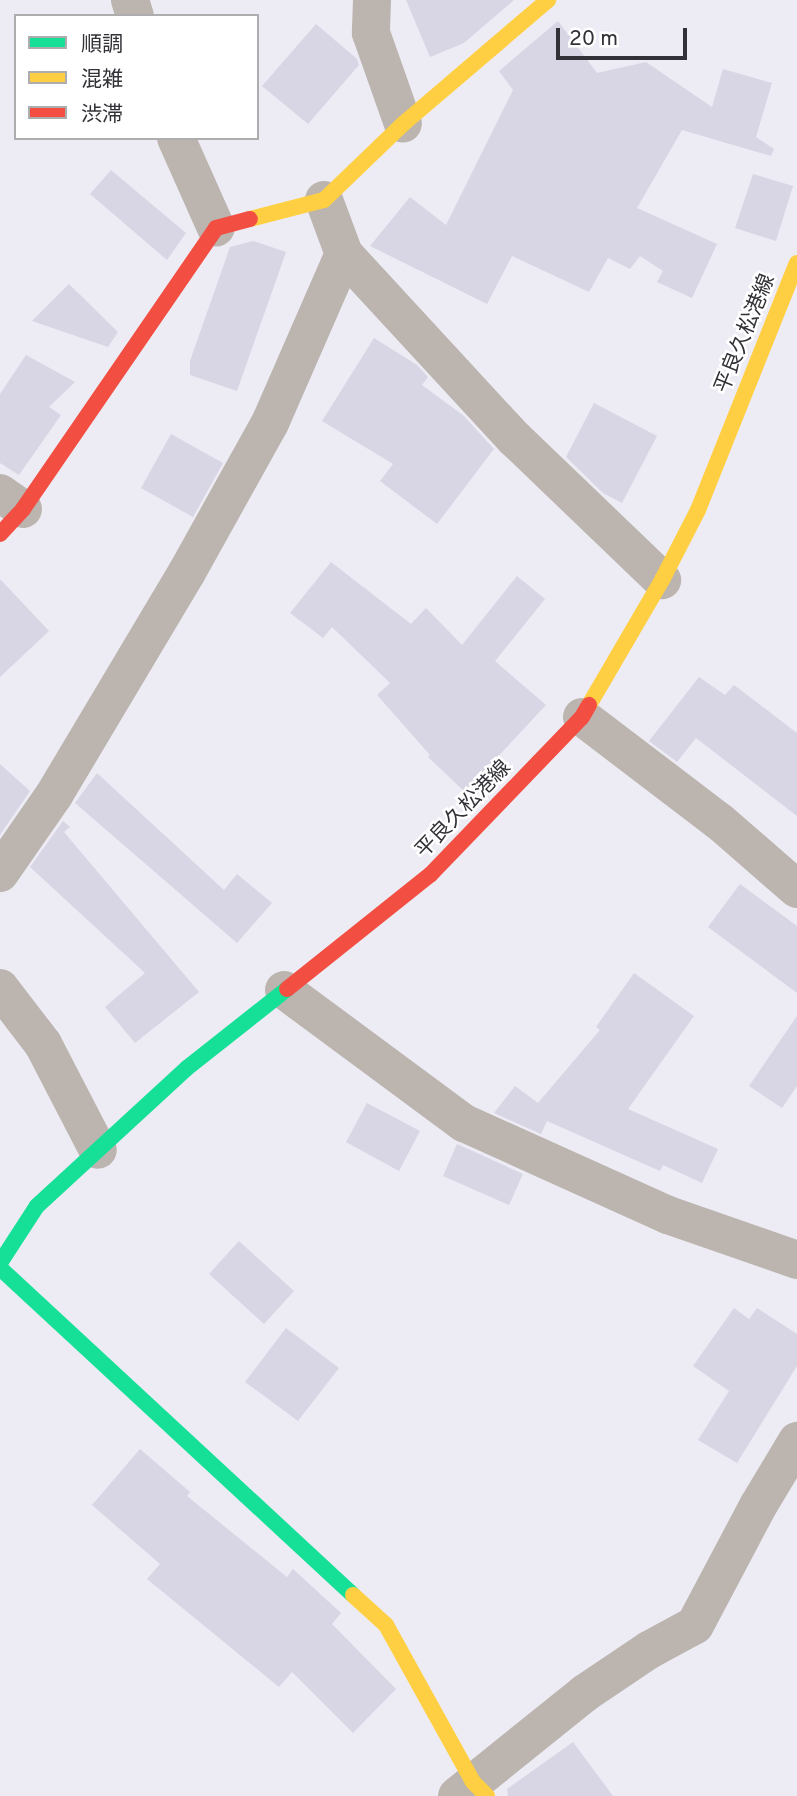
<!DOCTYPE html>
<meta charset="utf-8">
<style>
body{margin:0}
#map{position:relative;width:797px;height:1796px;overflow:hidden;background:#edecf4;font-family:Overpass,"Noto Sans JP",sans-serif}
div>[style]{position:absolute}
[style*='--x']{left:calc(var(--x)*1px);top:calc(var(--y)*1px);width:calc(var(--w)*1px);rotate:calc(var(--a)*1deg)}
.building>*{inset:0;background:#d8d5e5}
.street>*{height:38px;margin:-19px;padding:0 19px;transform-origin:19px;border-radius:19px;background:#bbb4af}
.fast>*{height:16px;margin:-8px;padding:0 8px;transform-origin:8px;border-radius:8px;background:#16e098}
.slow>*{height:16px;margin:-8px;padding:0 8px;transform-origin:8px;border-radius:8px;background:#ffcf43}
.jam>*{height:16px;margin:-8px;padding:0 8px;transform-origin:8px;border-radius:8px;background:#f24e42}
span{translate:-50% -50%;white-space:nowrap;text-align:center;line-height:1.15;-webkit-text-stroke:5px #fff;paint-order:stroke}
.street-label{font-size:21px;color:#323137}
.legend{position:absolute;left:14px;top:14px;width:245px;height:126px;box-sizing:border-box;background:#fff;border:2px solid #adadaf;margin:0;padding:9px 12px;list-style:none;font-size:21px;color:#323137}
.legend li{display:flex;align-items:center;gap:14px;height:35px}
.legend b{width:35px;border:2px solid #adadaf}
.scale{position:absolute;left:556px;top:28px;width:131px;height:32px;box-sizing:border-box;border:4px solid #323137;border-top:0;padding-left:9px;font-size:21px;line-height:24px;white-space:nowrap;color:#323137;-webkit-text-stroke:5px #fff;paint-order:stroke}
</style>
<div id="map">
<div class="building">
<i style="clip-path:polygon(406px 0,514px 0,464px 43px,430px 57px)"></i>
<i style="clip-path:polygon(558px 21px,597px 73px,646px 62px,712px 107px,723px 69px,772px 83px,756px 137px,774px 149px,771px 156px,682px 130px,637px 208px,717px 244px,692px 298px,657px 282px,663px 271px,640px 256px,630px 269px,608px 258px,589px 292px,512px 256px,487px 304px,370px 246px,410px 197px,446px 225px,513px 90px,499px 71px)"></i>
<i style="clip-path:polygon(316px 24px,357px 59px,359px 65px,308px 124px,262px 86px)"></i>
<i style="clip-path:polygon(111px 170px,186px 233px,167px 260px,90px 194px)"></i>
<i style="clip-path:polygon(753px 174px,793px 186px,776px 241px,735px 228px)"></i>
<i style="clip-path:polygon(253px 241px,286px 252px,237px 391px,190px 375px,190px 361px,230px 247px)"></i>
<i style="clip-path:polygon(69px 284px,118px 332px,108px 347px,32px 321px)"></i>
<i style="clip-path:polygon(374px 338px,417px 365px,428px 377px,422px 385px,464px 416px,494px 449px,437px 524px,380px 481px,393px 464px,322px 421px)"></i>
<i style="clip-path:polygon(26px 355px,75px 382px,49px 407px,61px 415px,19px 475px,0 463px,0 394px)"></i>
<i style="clip-path:polygon(594px 403px,657px 436px,622px 503px,603px 493px,566px 457px)"></i>
<i style="clip-path:polygon(171px 434px,223px 463px,193px 517px,141px 488px)"></i>
<i style="clip-path:polygon(331px 562px,411px 624px,426px 608px,462px 645px,517px 576px,545px 599px,495px 661px,546px 705px,465px 792px,428px 757px,430px 755px,377px 695px,390px 683px,332px 627px,323px 638px,290px 613px)"></i>
<i style="clip-path:polygon(0 579px,49px 631px,0 677px)"></i>
<i style="clip-path:polygon(699px 677px,725px 695px,734px 685px,797px 733px,797px 816px,696px 738px,677px 762px,649px 741px)"></i>
<i style="clip-path:polygon(0 764px,30px 791px,0 835px)"></i>
<i style="clip-path:polygon(97px 773px,224px 890px,237px 874px,272px 903px,237px 943px,75px 803px)"></i>
<i style="clip-path:polygon(63px 821px,70px 827px,64px 832px,199px 992px,135px 1043px,105px 1007px,145px 973px,30px 867px)"></i>
<i style="clip-path:polygon(740px 884px,797px 926px,797px 993px,708px 927px)"></i>
<i style="clip-path:polygon(634px 973px,694px 1016px,628px 1109px,718px 1149px,702px 1183px,663px 1165px,660px 1171px,547px 1121px,541px 1134px,494px 1113px,515px 1086px,538px 1103px,600px 1030px,596px 1027px)"></i>
<i style="clip-path:polygon(797px 1016px,797px 1086px,782px 1108px,749px 1086px)"></i>
<i style="clip-path:polygon(367px 1103px,420px 1131px,399px 1171px,346px 1142px)"></i>
<i style="clip-path:polygon(457px 1144px,523px 1174px,509px 1205px,443px 1176px)"></i>
<i style="clip-path:polygon(239px 1241px,294px 1291px,264px 1324px,209px 1274px)"></i>
<i style="clip-path:polygon(734px 1308px,749px 1319px,757px 1308px,797px 1334px,797px 1366px,737px 1463px,698px 1440px,729px 1391px,693px 1366px)"></i>
<i style="clip-path:polygon(286px 1328px,339px 1368px,298px 1421px,245px 1382px)"></i>
<i style="clip-path:polygon(140px 1449px,190px 1492px,187px 1496px,287px 1577px,293px 1569px,341px 1613px,332px 1624px,396px 1689px,353px 1733px,292px 1672px,279px 1687px,147px 1579px,160px 1564px,92px 1505px)"></i>
<i style="clip-path:polygon(573px 1742px,613px 1796px,508px 1796px,507px 1789px)"></i>
</div>
<div class="street">
<i style="--x:130;--y:0;--w:17;--a:73"></i>
<i style="--x:372;--y:0;--w:33;--a:92"></i>
<i style="--x:371;--y:33;--w:96;--a:70.6"></i>
<i style="--x:176;--y:138;--w:98;--a:66"></i>
<i style="--x:324;--y:200;--w:58;--a:69.7"></i>
<i style="--x:344;--y:254;--w:252;--a:47.3"></i>
<i style="--x:515;--y:439;--w:204;--a:43.8"></i>
<i style="--x:0;--y:493;--w:28;--a:35"></i>
<i style="--x:582;--y:717;--w:173;--a:37.3"></i>
<i style="--x:720;--y:822;--w:102;--a:41"></i>
<i style="--x:0;--y:873;--w:95;--a:-55.3"></i>
<i style="--x:54;--y:795;--w:260;--a:-59.2"></i>
<i style="--x:187;--y:572;--w:171;--a:-60.9"></i>
<i style="--x:270;--y:423;--w:184;--a:-66.4"></i>
<i style="--x:0;--y:988;--w:71;--a:52.5"></i>
<i style="--x:43;--y:1044;--w:119;--a:62.6"></i>
<i style="--x:284;--y:990;--w:224;--a:36.5"></i>
<i style="--x:464;--y:1123;--w:224;--a:24.3"></i>
<i style="--x:668;--y:1215;--w:137;--a:19.2"></i>
<i style="--x:457;--y:1796;--w:164;--a:-38.8"></i>
<i style="--x:585;--y:1693;--w:77;--a:-33.9"></i>
<i style="--x:649;--y:1650;--w:52;--a:-28.5"></i>
<i style="--x:695;--y:1625;--w:135;--a:-62.1"></i>
<i style="--x:758;--y:1506;--w:76;--a:-59"></i>
</div>
<div class="fast">
<i style="--x:0;--y:1263;--w:68;--a:-57"></i>
<i style="--x:37;--y:1206;--w:204;--a:-42.6"></i>
<i style="--x:187;--y:1068;--w:127;--a:-38.3"></i>
<i style="--x:0;--y:1268;--w:481;--a:42.8"></i>
</div>
<div class="slow">
<i style="--x:250;--y:219;--w:76;--a:-14.4"></i>
<i style="--x:324;--y:200;--w:110;--a:-43.9"></i>
<i style="--x:403;--y:124;--w:191;--a:-40.5"></i>
<i style="--x:589;--y:705;--w:145;--a:-59.7"></i>
<i style="--x:662;--y:580;--w:79;--a:-62.8"></i>
<i style="--x:698;--y:510;--w:266;--a:-68.2"></i>
<i style="--x:353;--y:1595;--w:45;--a:42.3"></i>
<i style="--x:386;--y:1625;--w:179;--a:61"></i>
<i style="--x:473;--y:1782;--w:20;--a:45"></i>
</div>
<div class="jam">
<i style="--x:0;--y:534;--w:34;--a:-47"></i>
<i style="--x:23;--y:509;--w:341;--a:-55.5"></i>
<i style="--x:216;--y:228;--w:35;--a:-15"></i>
<i style="--x:287;--y:989;--w:183;--a:-38.6"></i>
<i style="--x:430;--y:875;--w:219;--a:-46.1"></i>
<i style="--x:582;--y:717;--w:14;--a:-60"></i>
</div>
<div class="street-label">
<span style="left:746px;top:334px;rotate:-68deg">平良久松港線</span>
<span style="left:464px;top:810px;rotate:-46deg">平良久松港線</span>
</div>
<ul class="legend">
<li><b style="height:9px;background:#16e098"></b>順調</li>
<li><b style="height:9px;background:#ffcf43"></b>混雑</li>
<li><b style="height:9px;background:#f24e42"></b>渋滞</li>
</ul>
<div class="scale">20 m</div>
</div>
